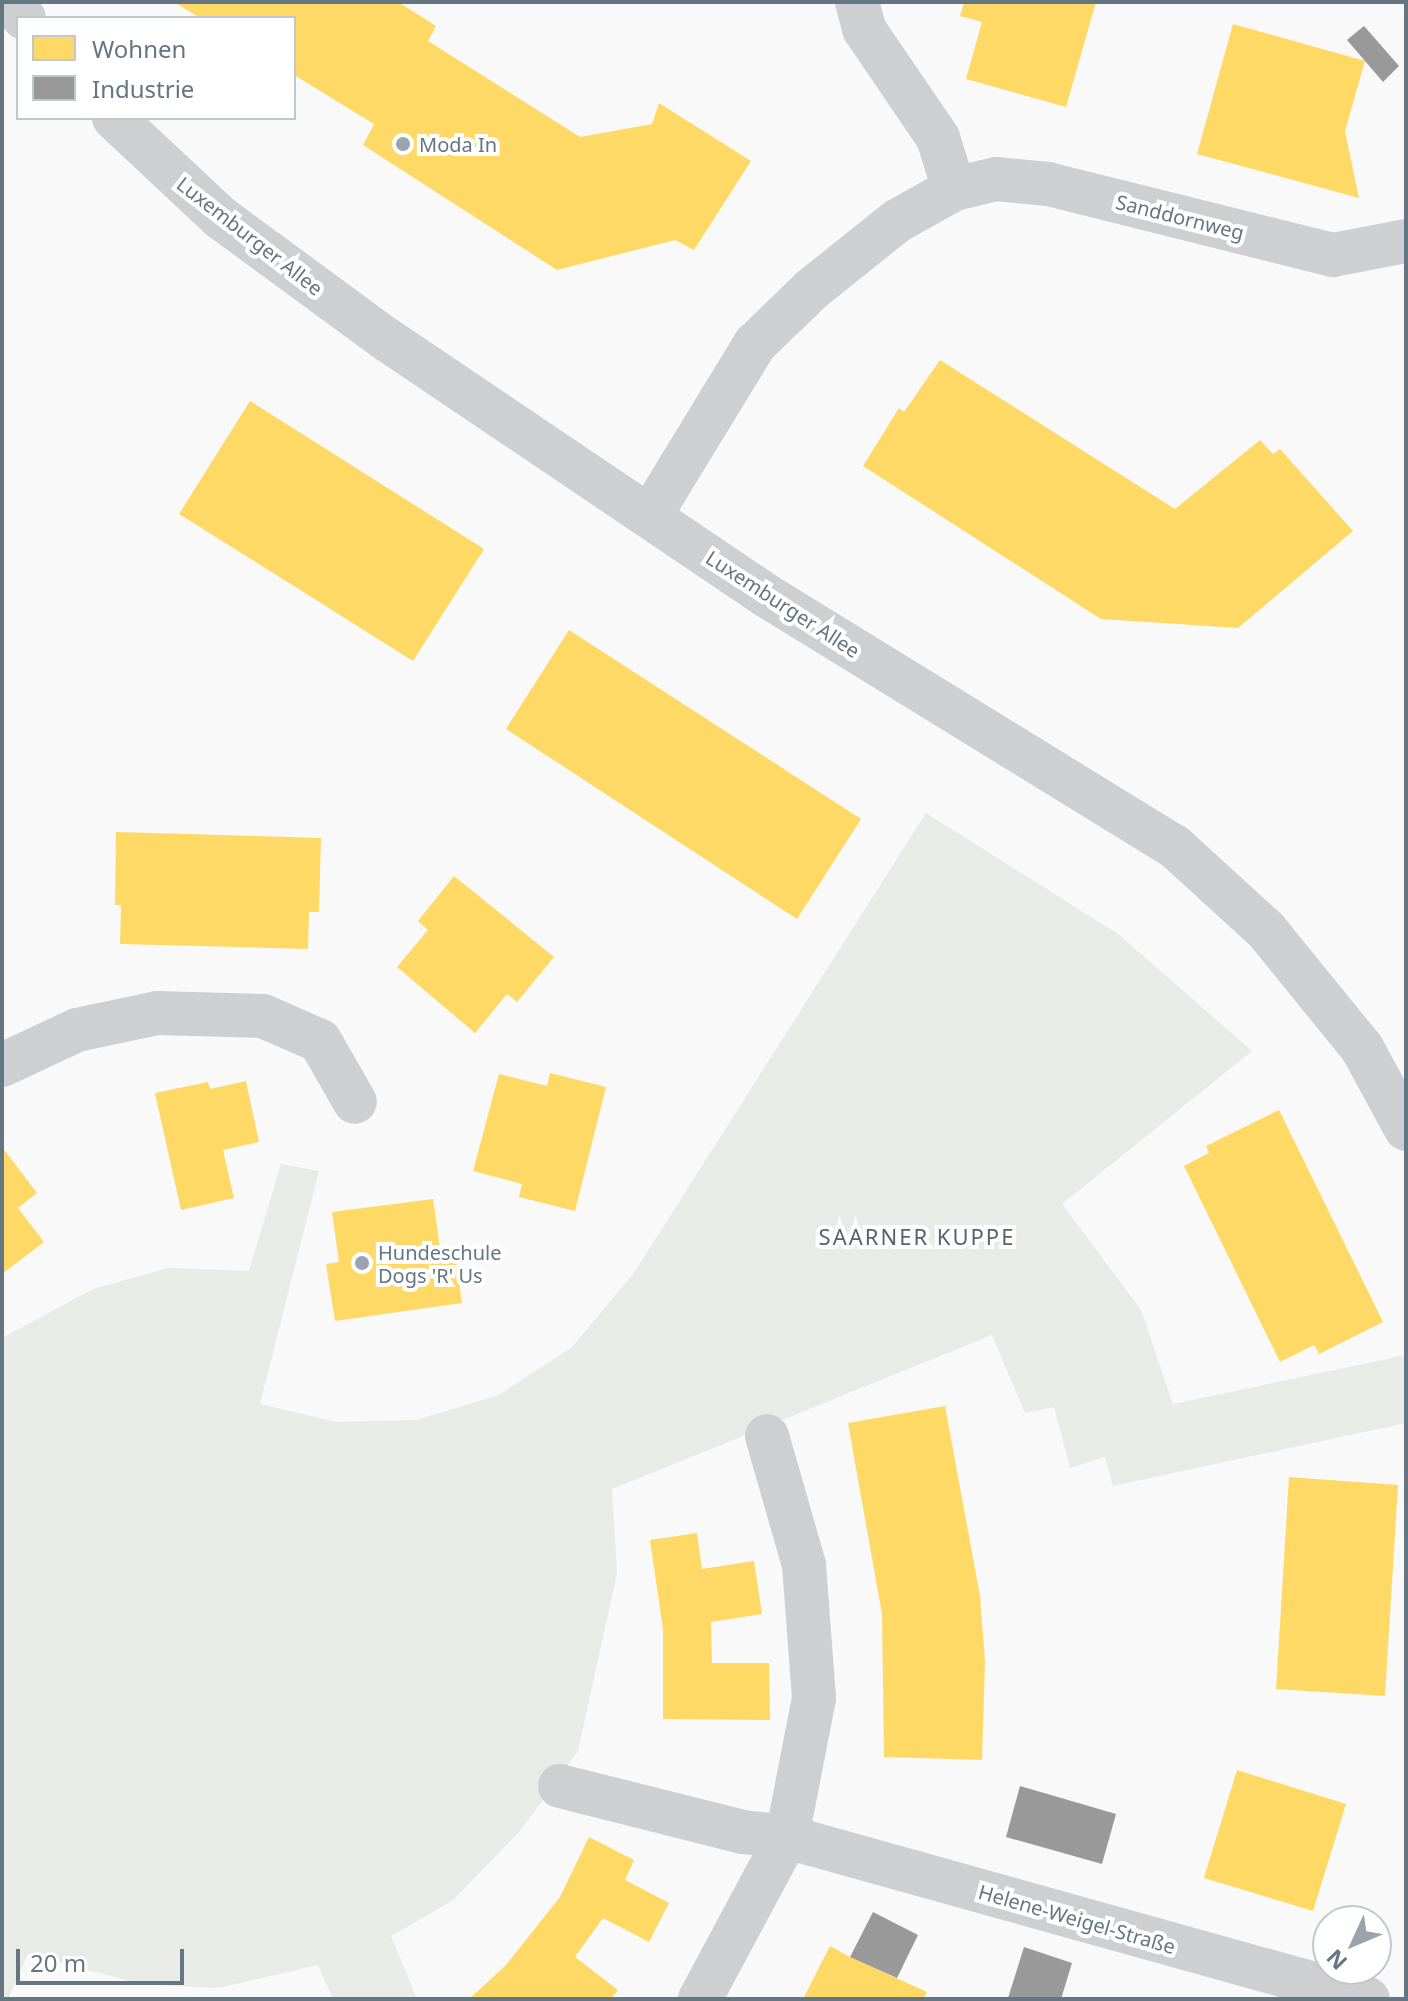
<!DOCTYPE html>
<meta charset="utf-8">
<style>
body{margin:0}
#map{position:relative;width:1408px;height:2001px;overflow:hidden;background:#f9f9f9;font-family:"Noto Sans",sans-serif}
div>[style]{position:absolute}
[style*='--x']{left:calc(var(--x)*1px);top:calc(var(--y)*1px);width:calc(var(--w)*1px);rotate:calc(var(--a)*1deg)}
.green>*{inset:0;background:#e8ebe6}
.homes>*{inset:0;background:#ffd966}
.industry>*{inset:0;background:#999}
.minor>*{height:44px;margin:-22px;padding:0 22px;transform-origin:22px;border-radius:22px;background:#cecfd0}
.tertiary>*{height:44px;margin:-22px;padding:0 22px;transform-origin:22px;border-radius:22px;background:#cecfd0}
.dots>*{width:22px;height:22px;translate:-50% -50%;box-sizing:border-box;border:4px solid #fff;border-radius:50%}
span{translate:-50% -50%;white-space:nowrap;text-align:center;line-height:1.15;-webkit-text-stroke:8px #fff;paint-order:stroke}
.poi-label{font-size:20px;color:#657683}
.left{translate:0 -50%;text-align:left}
.street-label{font-size:20px;color:#657683}
.neighbourhood-label{font-size:22px;color:#57646e;letter-spacing:2px}
.frame{position:absolute;inset:0;border:4px solid #657683;pointer-events:none}
.legend{position:absolute;left:16px;top:16px;width:280px;height:104px;box-sizing:border-box;background:#fff;border:2px solid #c1c8cd;margin:0;padding:10px 14px;list-style:none;font-size:24px;color:#657683}
.legend li{display:flex;align-items:center;gap:16px;height:40px}
.legend b{width:40px;border:2px solid #c1c8cd}
.north{position:absolute;left:1312px;top:1905px;width:80px;height:80px;box-sizing:border-box;background:#fff;border:2px solid #c1c8cd;border-radius:50%;rotate:226deg;font-size:22px;font-weight:700;line-height:32px;text-align:center;color:#657683}
.north::after{content:'';display:block;margin:auto;width:28px;height:36px;background:#99a4ac;clip-path:polygon(50% 0,100% 100%,50% 72%,0 100%)}
.scale{position:absolute;left:16px;top:1949px;width:168px;height:36px;box-sizing:border-box;border:4px solid #657683;border-top:0;padding-left:10px;font-size:24px;line-height:28px;white-space:nowrap;color:#657683;-webkit-text-stroke:6px #fff;paint-order:stroke}
</style>
<div id="map">
<div class="green">
<i style="clip-path:polygon(926px 813px,1118px 934px,1252px 1051px,1062px 1204px,1141px 1310px,1173px 1404px,1406px 1355px,1406px 1423px,1113px 1486px,1105px 1457px,1070px 1468px,1054px 1407px,1025px 1413px,992px 1335px,612px 1489px,617px 1573px,578px 1751px,520px 1831px,452px 1901px,391px 1936px,417px 1999px,333px 1999px,318px 1965px,218px 1988px,141px 1984px,28px 1954px,8px 1999px,2px 1999px,2px 1338px,93px 1289px,168px 1268px,249px 1271px,281px 1164px,319px 1171px,260px 1404px,337px 1422px,416px 1420px,499px 1395px,572px 1347px,634px 1273px)"></i>
</div>
<div class="homes">
<i style="clip-path:polygon(174px 2px,398px 2px,436px 26px,428px 41px,580px 137px,652px 124px,659px 103px,751px 161px,694px 250px,675px 240px,557px 270px,363px 145px,374px 124px,294px 75px,294px 18px,200px 18px)"></i>
<i style="clip-path:polygon(964px 2px,1096px 2px,1066px 107px,966px 79px,982px 22px,960px 16px)"></i>
<i style="clip-path:polygon(1233px 24px,1365px 61px,1345px 131px,1359px 198px,1197px 154px)"></i>
<i style="clip-path:polygon(940px 360px,1175px 509px,1260px 440px,1273px 454px,1280px 449px,1353px 531px,1238px 628px,1101px 619px,863px 466px,899px 408px,904px 412px)"></i>
<i style="clip-path:polygon(250px 401px,484px 549px,413px 661px,179px 514px)"></i>
<i style="clip-path:polygon(569px 630px,861px 819px,797px 919px,506px 729px)"></i>
<i style="clip-path:polygon(116px 832px,321px 838px,319px 912px,309px 912px,308px 949px,120px 944px,121px 905px,115px 905px)"></i>
<i style="clip-path:polygon(454px 876px,554px 957px,517px 1002px,507px 994px,475px 1033px,397px 967px,428px 930px,418px 921px)"></i>
<i style="clip-path:polygon(550px 1073px,606px 1087px,575px 1211px,519px 1197px,522px 1184px,473px 1171px,499px 1074px,547px 1086px)"></i>
<i style="clip-path:polygon(246px 1081px,259px 1142px,223px 1150px,234px 1198px,181px 1210px,155px 1093px,208px 1082px,210px 1089px)"></i>
<i style="clip-path:polygon(1279px 1110px,1383px 1322px,1319px 1354px,1314px 1345px,1280px 1362px,1184px 1166px,1209px 1153px,1206px 1146px)"></i>
<i style="clip-path:polygon(2px 1147px,37px 1193px,18px 1208px,44px 1242px,2px 1274px)"></i>
<i style="clip-path:polygon(433px 1199px,440px 1248px,454px 1246px,462px 1303px,335px 1321px,326px 1264px,339px 1262px,332px 1212px)"></i>
<i style="clip-path:polygon(945px 1406px,980px 1596px,985px 1662px,982px 1760px,884px 1757px,882px 1614px,848px 1423px)"></i>
<i style="clip-path:polygon(1289px 1477px,1398px 1485px,1385px 1696px,1276px 1689px)"></i>
<i style="clip-path:polygon(697px 1533px,702px 1569px,754px 1561px,762px 1614px,711px 1622px,712px 1663px,769px 1663px,770px 1720px,663px 1719px,663px 1629px,650px 1540px)"></i>
<i style="clip-path:polygon(1237px 1770px,1346px 1804px,1313px 1911px,1204px 1878px)"></i>
<i style="clip-path:polygon(589px 1837px,634px 1860px,625px 1880px,669px 1903px,649px 1942px,603px 1918px,575px 1957px,618px 1990px,611px 1999px,469px 1999px,506px 1965px,560px 1897px)"></i>
<i style="clip-path:polygon(830px 1946px,850px 1957px,927px 1992px,923px 1999px,803px 1999px)"></i>
</div>
<div class="industry">
<i style="clip-path:polygon(1364px 26px,1399px 66px,1383px 82px,1347px 40px)"></i>
<i style="clip-path:polygon(1020px 1786px,1116px 1814px,1102px 1864px,1006px 1837px)"></i>
<i style="clip-path:polygon(873px 1912px,918px 1935px,897px 1978px,850px 1957px)"></i>
<i style="clip-path:polygon(1024px 1947px,1072px 1963px,1061px 1999px,1008px 1998px)"></i>
</div>
<div class="minor">
<i style="--x:857;--y:2;--w:28;--a:75"></i>
<i style="--x:864;--y:29;--w:132;--a:55.8"></i>
<i style="--x:938;--y:138;--w:53;--a:72.6"></i>
<i style="--x:650;--y:516;--w:202;--a:-58.6"></i>
<i style="--x:755;--y:344;--w:79;--a:-44"></i>
<i style="--x:812;--y:289;--w:109;--a:-38.7"></i>
<i style="--x:897;--y:221;--w:65;--a:-29.3"></i>
<i style="--x:954;--y:189;--w:43;--a:-13.4"></i>
<i style="--x:996;--y:179;--w:52;--a:5.5"></i>
<i style="--x:1048;--y:184;--w:294;--a:14"></i>
<i style="--x:1333;--y:255;--w:74;--a:-10.9"></i>
<i style="--x:2;--y:1065;--w:83;--a:-25"></i>
<i style="--x:77;--y:1030;--w:82;--a:-12"></i>
<i style="--x:157;--y:1013;--w:106;--a:1.6"></i>
<i style="--x:263;--y:1016;--w:62;--a:23.7"></i>
<i style="--x:320;--y:1041;--w:70;--a:60.2"></i>
<i style="--x:560;--y:1786;--w:189;--a:14.1"></i>
<i style="--x:743;--y:1832;--w:44;--a:6.5"></i>
<i style="--x:787;--y:1837;--w:603;--a:15.58"></i>
<i style="--x:700;--y:1999;--w:184;--a:-61.8"></i>
<i style="--x:787;--y:1837;--w:142;--a:-79"></i>
<i style="--x:814;--y:1698;--w:133;--a:-94.3"></i>
<i style="--x:804;--y:1565;--w:134;--a:-106"></i>
</div>
<div class="tertiary">
<i style="--x:10;--y:2;--w:21;--a:49"></i>
<i style="--x:114;--y:118;--w:146;--a:43.1"></i>
<i style="--x:221;--y:218;--w:205;--a:36.3"></i>
<i style="--x:386;--y:339;--w:460;--a:34"></i>
<i style="--x:767;--y:596;--w:478;--a:31.6"></i>
<i style="--x:1174;--y:846;--w:125;--a:42.4"></i>
<i style="--x:1266;--y:930;--w:152;--a:50.9"></i>
<i style="--x:1362;--y:1048;--w:92;--a:61.5"></i>
</div>
<div class="dots">
<i style="left:403px;top:144px;background:#99a4ac"></i>
<i style="left:362px;top:1263px;background:#99a4ac"></i>
</div>
<div class="poi-label">
<span class="left" style="left:419px;top:144px">Moda In</span>
<span class="left" style="left:378px;top:1264px">Hundeschule<br>Dogs 'R' Us</span>
</div>
<div class="street-label">
<span style="left:1180px;top:217px;rotate:14deg">Sanddornweg</span>
<span style="left:250px;top:236px;rotate:38deg">Luxemburger Allee</span>
<span style="left:783px;top:604px;rotate:33deg">Luxemburger Allee</span>
<span style="left:1077px;top:1919px;rotate:16deg">Helene-Weigel-Straße</span>
</div>
<div class="neighbourhood-label">
<span style="left:917px;top:1237px">SAARNER KUPPE</span>
</div>
<div class="frame"></div>
<ul class="legend">
<li><b style="height:22px;background:#ffd966"></b>Wohnen</li>
<li><b style="height:22px;background:#999"></b>Industrie</li>
</ul>
<div class="north">N</div>
<div class="scale">20 m</div>
</div>
